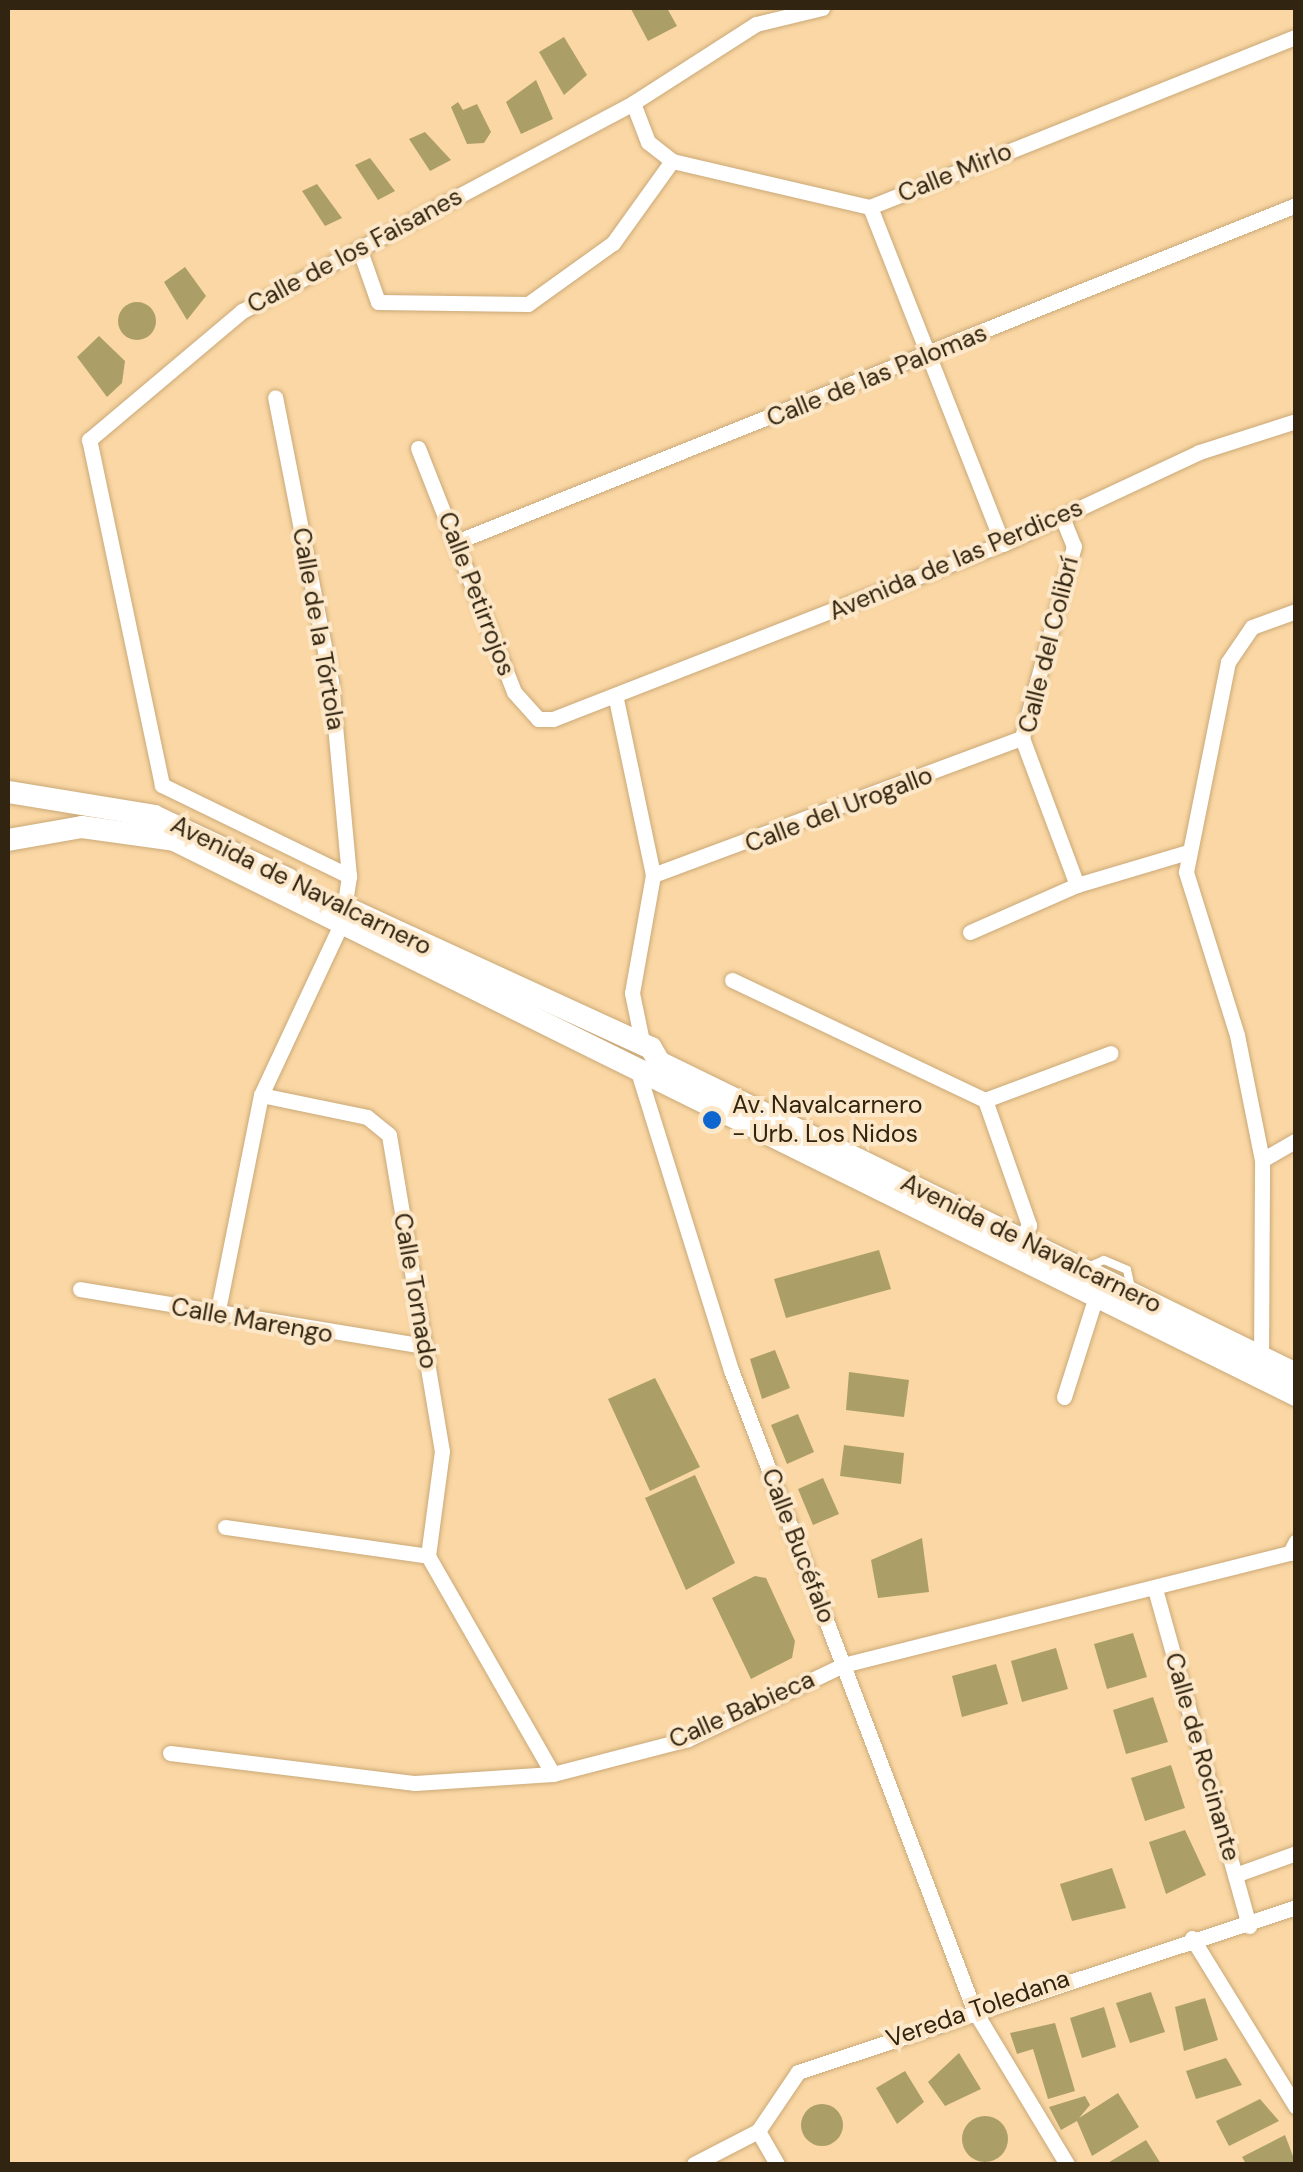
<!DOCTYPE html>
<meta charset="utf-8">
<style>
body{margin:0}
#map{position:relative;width:1303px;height:2172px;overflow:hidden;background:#fad7a4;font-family:"DM Sans",sans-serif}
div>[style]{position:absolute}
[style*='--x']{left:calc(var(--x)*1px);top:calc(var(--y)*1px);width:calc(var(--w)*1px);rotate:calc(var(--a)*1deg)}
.building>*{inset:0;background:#ab9f67}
.round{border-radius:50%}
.roads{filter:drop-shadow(0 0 2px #caa978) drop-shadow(0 0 2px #caa978)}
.lane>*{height:8px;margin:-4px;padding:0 4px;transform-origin:4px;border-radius:4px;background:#fff}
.street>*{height:15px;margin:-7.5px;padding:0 7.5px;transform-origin:7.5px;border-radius:7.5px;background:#fff}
.secondary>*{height:22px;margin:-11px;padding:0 11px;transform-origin:11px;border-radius:11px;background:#fff}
.dots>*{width:28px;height:28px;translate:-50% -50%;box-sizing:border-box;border:5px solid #fce7c9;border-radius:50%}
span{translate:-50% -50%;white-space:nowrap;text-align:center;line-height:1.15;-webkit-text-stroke:8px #fce7c9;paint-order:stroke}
.street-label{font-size:25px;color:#312410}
.poi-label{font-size:25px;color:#312410}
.left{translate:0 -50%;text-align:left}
.frame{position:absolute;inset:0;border:10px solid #312410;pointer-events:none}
</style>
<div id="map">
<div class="building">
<i style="clip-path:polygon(667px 8px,677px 26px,648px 41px,631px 9px)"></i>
<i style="clip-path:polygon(564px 37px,587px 75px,564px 95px,539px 52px)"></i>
<i style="clip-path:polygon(536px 80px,553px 119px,521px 134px,506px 102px)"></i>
<i style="clip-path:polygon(458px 102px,463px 110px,477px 104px,491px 132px,484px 143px,467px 144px,451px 107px)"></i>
<i style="clip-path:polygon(425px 132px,451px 160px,430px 171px,409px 139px)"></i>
<i style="clip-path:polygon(370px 158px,395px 191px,378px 200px,355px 165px)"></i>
<i style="clip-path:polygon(317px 184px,342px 218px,325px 226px,302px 191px)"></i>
<i style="clip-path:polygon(185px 267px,206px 296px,187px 320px,164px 282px)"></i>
<i class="round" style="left:118px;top:302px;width:38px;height:38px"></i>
<i style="clip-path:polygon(99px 336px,125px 361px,122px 383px,107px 397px,77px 357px)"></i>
<i style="clip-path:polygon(879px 1250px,891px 1289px,786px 1318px,774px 1279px)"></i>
<i style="clip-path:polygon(775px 1350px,790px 1388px,762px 1399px,750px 1359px)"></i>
<i style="clip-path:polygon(849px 1372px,909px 1380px,904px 1417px,846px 1410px)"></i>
<i style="clip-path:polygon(655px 1378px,700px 1467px,650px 1491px,608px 1399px)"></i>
<i style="clip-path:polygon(798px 1414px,814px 1452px,787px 1464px,771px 1425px)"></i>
<i style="clip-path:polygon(844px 1445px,904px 1453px,901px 1484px,840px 1476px)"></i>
<i style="clip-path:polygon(695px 1475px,735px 1563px,686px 1590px,645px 1498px)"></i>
<i style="clip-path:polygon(823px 1478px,839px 1514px,813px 1525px,798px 1489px)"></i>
<i style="clip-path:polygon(922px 1538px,929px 1592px,878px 1598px,871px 1560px)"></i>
<i style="clip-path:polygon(755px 1576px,766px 1578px,795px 1641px,792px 1658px,751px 1679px,712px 1598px)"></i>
<i style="clip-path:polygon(1133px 1633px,1147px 1677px,1107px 1689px,1094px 1644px)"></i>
<i style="clip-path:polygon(1056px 1648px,1068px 1689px,1022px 1702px,1011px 1661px)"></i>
<i style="clip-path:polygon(996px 1664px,1008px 1704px,962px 1717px,952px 1676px)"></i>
<i style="clip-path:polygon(1153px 1697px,1168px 1742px,1126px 1754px,1113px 1710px)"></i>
<i style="clip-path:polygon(1171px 1765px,1185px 1808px,1145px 1821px,1131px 1778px)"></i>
<i style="clip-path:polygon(1185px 1830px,1206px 1875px,1166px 1894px,1149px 1842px)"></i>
<i style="clip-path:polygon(1112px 1868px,1126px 1908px,1072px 1921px,1060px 1884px)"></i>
<i style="clip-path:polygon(1151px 1992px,1165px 2032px,1130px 2043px,1116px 2003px)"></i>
<i style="clip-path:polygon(1205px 1998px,1218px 2040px,1184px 2051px,1175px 2007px)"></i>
<i style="clip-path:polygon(1104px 2007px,1116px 2047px,1082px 2058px,1070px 2018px)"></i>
<i style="clip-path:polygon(1055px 2023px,1075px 2091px,1048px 2099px,1033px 2049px,1017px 2054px,1010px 2033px)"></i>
<i style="clip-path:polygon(959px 2053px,981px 2089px,945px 2106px,928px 2082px)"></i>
<i style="clip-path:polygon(1226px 2058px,1242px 2085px,1196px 2099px,1186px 2071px)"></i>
<i style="clip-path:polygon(905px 2071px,924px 2102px,897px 2124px,876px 2088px)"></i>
<i style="clip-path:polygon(1118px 2093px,1139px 2127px,1092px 2156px,1077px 2121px,1061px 2130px,1049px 2107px,1085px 2096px,1090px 2105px,1079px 2118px)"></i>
<i style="clip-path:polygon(1260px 2099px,1279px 2121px,1229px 2146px,1216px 2121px)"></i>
<i class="round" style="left:801px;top:2104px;width:42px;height:42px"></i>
<i class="round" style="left:962px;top:2116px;width:46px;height:46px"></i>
<i style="clip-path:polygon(1285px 2135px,1296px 2164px,1246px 2164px,1242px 2157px)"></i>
<i style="clip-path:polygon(1146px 2140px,1161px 2164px,1106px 2164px)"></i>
</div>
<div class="roads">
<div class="lane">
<i style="--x:1088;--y:1267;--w:17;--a:-24"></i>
<i style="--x:1104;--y:1260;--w:25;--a:23"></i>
<i style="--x:1127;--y:1270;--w:18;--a:77"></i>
</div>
<div class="street">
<i style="--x:633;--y:103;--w:42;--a:69"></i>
<i style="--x:648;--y:142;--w:31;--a:38"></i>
<i style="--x:672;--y:161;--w:203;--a:13.1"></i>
<i style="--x:870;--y:207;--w:459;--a:-21.8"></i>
<i style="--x:870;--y:207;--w:362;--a:68.5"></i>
<i style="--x:359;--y:248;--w:57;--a:70.6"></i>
<i style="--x:378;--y:302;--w:150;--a:0.8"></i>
<i style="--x:528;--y:304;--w:105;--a:-35.7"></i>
<i style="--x:613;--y:243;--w:101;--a:-54.3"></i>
<i style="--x:418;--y:448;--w:262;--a:68.5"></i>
<i style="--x:514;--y:692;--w:36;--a:48"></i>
<i style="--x:538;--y:719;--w:15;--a:0"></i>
<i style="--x:553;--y:719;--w:483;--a:-21.3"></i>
<i style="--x:1003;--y:544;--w:217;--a:-25.1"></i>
<i style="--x:1199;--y:452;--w:102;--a:-17.7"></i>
<i style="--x:1062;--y:517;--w:31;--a:68"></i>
<i style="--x:1074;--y:546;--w:199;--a:105.2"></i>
<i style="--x:1022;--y:738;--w:157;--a:69.5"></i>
<i style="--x:456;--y:542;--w:905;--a:-21.86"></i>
<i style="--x:616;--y:699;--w:180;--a:78.1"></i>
<i style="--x:653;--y:875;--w:120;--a:100.1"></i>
<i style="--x:632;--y:993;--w:54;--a:78.3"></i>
<i style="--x:653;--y:875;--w:394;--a:-20.4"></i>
<i style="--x:349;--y:876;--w:208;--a:-154.1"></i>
<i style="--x:162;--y:785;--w:353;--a:-101.9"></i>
<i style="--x:89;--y:440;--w:200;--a:-40.1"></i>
<i style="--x:242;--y:311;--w:443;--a:-28"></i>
<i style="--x:633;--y:103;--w:146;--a:-32.7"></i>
<i style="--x:756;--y:24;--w:68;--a:-13.6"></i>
<i style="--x:970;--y:932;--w:117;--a:-23.7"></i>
<i style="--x:1077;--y:885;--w:116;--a:-16.6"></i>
<i style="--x:732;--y:980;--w:280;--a:25.4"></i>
<i style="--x:985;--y:1100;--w:133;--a:70.6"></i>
<i style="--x:1029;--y:1225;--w:23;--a:121"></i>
<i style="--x:640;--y:1078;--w:306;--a:72.7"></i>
<i style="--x:731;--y:1370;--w:685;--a:69.21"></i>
<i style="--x:974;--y:2010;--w:180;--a:58.9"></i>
<i style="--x:261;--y:1095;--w:191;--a:-64.9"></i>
<i style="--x:342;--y:922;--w:47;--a:-81.3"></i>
<i style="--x:349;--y:876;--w:195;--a:-95.3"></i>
<i style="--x:331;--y:682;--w:290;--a:-101.1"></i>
<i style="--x:985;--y:1100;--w:134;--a:-20.5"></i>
<i style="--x:1262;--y:1160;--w:39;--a:-30"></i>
<i style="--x:80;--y:1289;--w:349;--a:9.4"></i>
<i style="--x:217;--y:1315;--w:224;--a:-78.7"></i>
<i style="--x:261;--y:1095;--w:108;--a:11.7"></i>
<i style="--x:367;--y:1117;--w:28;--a:39"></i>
<i style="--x:389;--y:1135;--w:320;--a:80.5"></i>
<i style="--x:442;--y:1451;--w:106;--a:97.6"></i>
<i style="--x:428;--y:1556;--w:251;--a:60.2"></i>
<i style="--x:1261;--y:1367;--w:207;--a:-89.7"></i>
<i style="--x:1262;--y:1160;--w:127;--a:-101.3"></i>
<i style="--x:1237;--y:1035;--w:171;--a:-107.4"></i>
<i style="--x:1186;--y:872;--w:214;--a:-78.7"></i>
<i style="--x:1228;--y:662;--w:42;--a:-55.6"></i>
<i style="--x:1252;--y:627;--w:47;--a:-20"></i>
<i style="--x:1064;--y:1397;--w:106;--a:-72.4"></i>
<i style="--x:225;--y:1527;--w:205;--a:8.1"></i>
<i style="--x:1155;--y:1589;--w:350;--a:74.4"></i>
<i style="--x:170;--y:1753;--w:247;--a:7"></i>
<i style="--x:415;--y:1783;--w:138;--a:-3.7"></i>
<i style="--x:553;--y:1774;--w:139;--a:-14.5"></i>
<i style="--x:688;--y:1739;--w:172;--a:-25.5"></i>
<i style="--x:843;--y:1665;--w:461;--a:-14.1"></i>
<i style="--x:1290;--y:1553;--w:13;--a:-63"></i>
<i style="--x:1235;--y:1875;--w:65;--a:-19.8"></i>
<i style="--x:1192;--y:1938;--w:198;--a:58.4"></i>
<i style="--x:758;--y:2131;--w:38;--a:60"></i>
<i style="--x:694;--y:2164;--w:72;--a:-27.3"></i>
<i style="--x:758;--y:2131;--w:71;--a:-55.9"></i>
<i style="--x:798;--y:2072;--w:525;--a:-18.33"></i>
</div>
<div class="secondary">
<i style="--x:8;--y:792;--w:148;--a:9.3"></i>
<i style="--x:154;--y:816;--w:148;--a:25.2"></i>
<i style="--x:8;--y:840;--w:75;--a:-10"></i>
<i style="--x:82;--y:827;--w:93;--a:8"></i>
<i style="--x:174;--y:840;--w:1252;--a:26.32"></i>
<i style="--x:353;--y:911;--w:328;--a:24.7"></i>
<i style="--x:651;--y:1048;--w:16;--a:60"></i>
<i style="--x:659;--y:1062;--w:709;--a:26.1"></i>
</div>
</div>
<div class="dots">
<i style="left:712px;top:1120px;background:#0f66cf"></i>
</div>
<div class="street-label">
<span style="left:955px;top:173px;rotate:-22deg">Calle Mirlo</span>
<span style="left:355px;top:251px;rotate:-28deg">Calle de los Faisanes</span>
<span style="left:877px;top:376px;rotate:-22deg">Calle de las Palomas</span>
<span style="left:956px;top:560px;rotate:-23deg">Avenida de las Perdices</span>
<span style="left:476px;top:594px;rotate:69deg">Calle Petirrojos</span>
<span style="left:318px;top:629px;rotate:80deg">Calle de la Tórtola</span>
<span style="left:1049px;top:645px;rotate:-76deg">Calle del Colibrí</span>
<span style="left:839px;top:810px;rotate:-21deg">Calle del Urogallo</span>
<span style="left:301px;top:886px;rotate:26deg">Avenida de Navalcarnero</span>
<span style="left:1031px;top:1244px;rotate:26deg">Avenida de Navalcarnero</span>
<span style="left:415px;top:1291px;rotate:80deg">Calle Tornado</span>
<span style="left:252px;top:1321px;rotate:10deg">Calle Marengo</span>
<span style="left:798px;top:1546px;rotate:69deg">Calle Bucéfalo</span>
<span style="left:742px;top:1710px;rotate:-24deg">Calle Babieca</span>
<span style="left:1202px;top:1757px;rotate:74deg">Calle de Rocinante</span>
<span style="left:978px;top:2009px;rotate:-19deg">Vereda Toledana</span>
</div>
<div class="poi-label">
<span class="left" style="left:732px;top:1120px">Av. Navalcarnero<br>- Urb. Los Nidos</span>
</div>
<div class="frame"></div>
</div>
